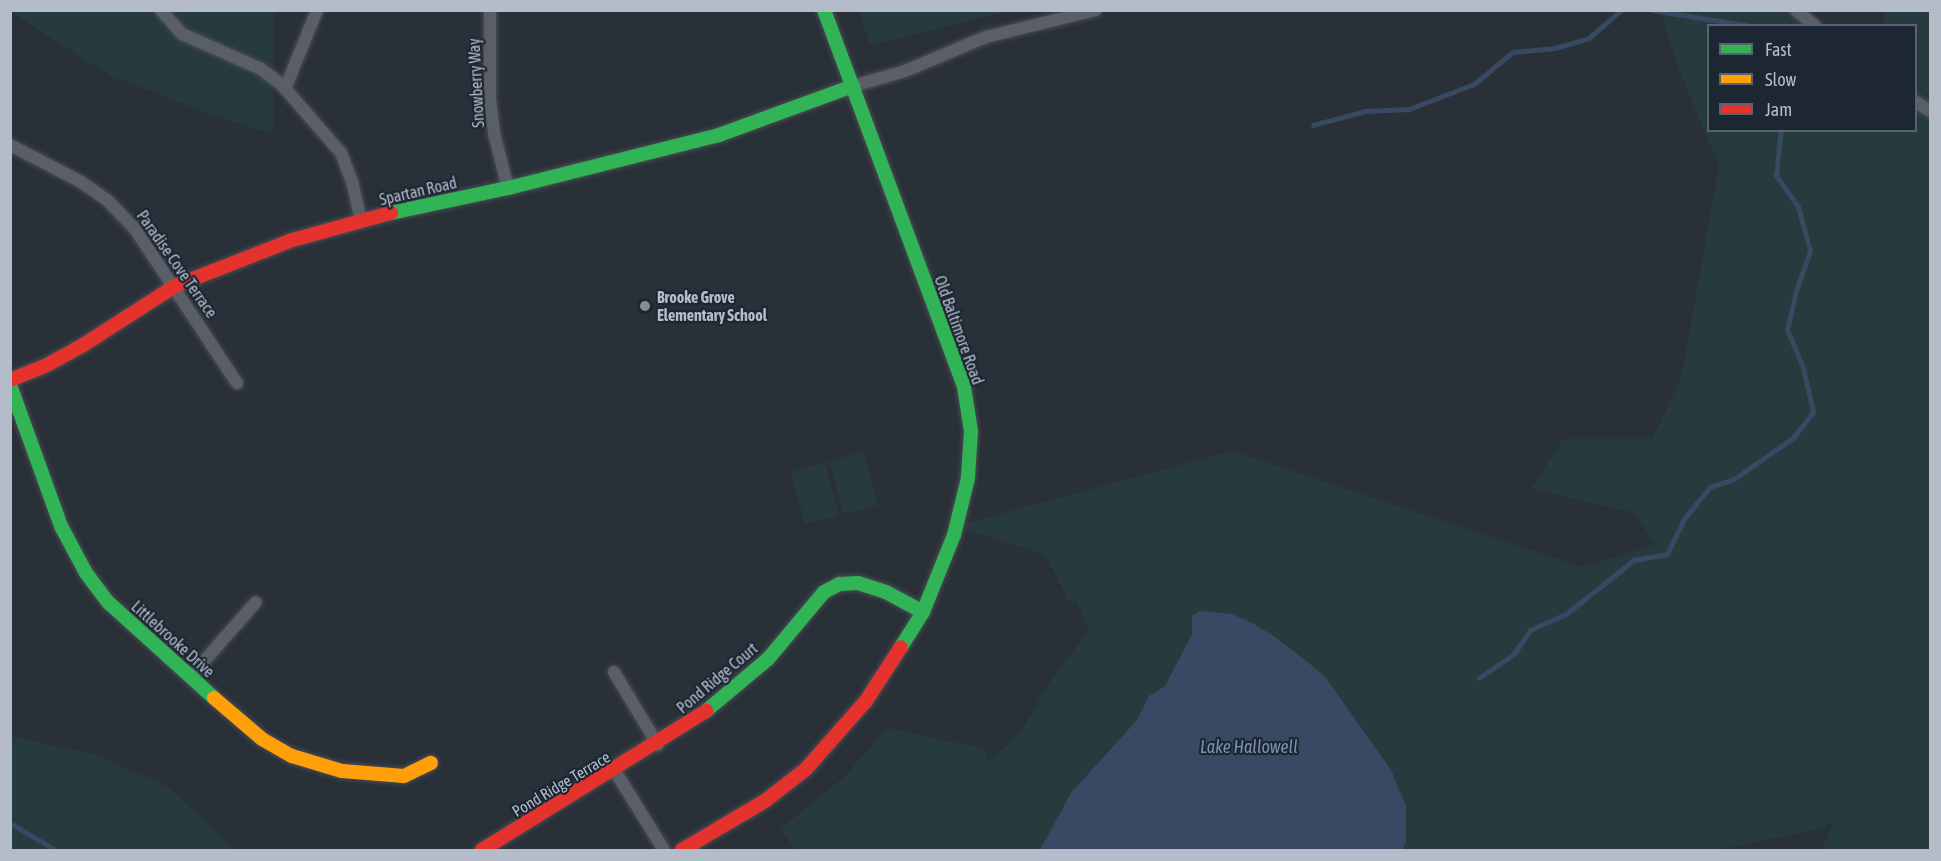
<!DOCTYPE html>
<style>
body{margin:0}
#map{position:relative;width:1941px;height:861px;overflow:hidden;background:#2a3038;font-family:"Asap Condensed",sans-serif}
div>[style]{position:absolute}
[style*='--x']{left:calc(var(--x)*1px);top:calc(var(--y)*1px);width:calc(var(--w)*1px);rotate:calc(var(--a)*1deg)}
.green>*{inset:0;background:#273a3e}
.water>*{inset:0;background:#384963}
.stream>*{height:4.5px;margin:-2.25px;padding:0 2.25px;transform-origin:2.25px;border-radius:2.25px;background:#384963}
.roads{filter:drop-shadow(0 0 2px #484c53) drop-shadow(0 0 2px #484c53)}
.street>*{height:12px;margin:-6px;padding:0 6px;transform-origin:6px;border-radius:6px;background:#5a5e66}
.fast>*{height:14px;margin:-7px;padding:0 7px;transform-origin:7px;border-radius:7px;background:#30b455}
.slow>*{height:14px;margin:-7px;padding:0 7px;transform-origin:7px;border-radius:7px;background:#ff9f0a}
.jam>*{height:14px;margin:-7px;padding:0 7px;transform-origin:7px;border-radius:7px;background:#e5322d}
.dots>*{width:16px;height:16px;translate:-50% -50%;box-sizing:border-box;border:3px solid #1d2633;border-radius:50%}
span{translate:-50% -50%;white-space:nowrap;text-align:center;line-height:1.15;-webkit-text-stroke:4.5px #1d2633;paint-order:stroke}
.street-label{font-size:16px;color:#b4bcc9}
.poi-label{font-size:16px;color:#b4bcc9;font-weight:700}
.left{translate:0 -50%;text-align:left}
.water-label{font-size:18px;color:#7c92b1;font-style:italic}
.frame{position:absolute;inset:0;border:12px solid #b4bcc9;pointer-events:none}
.legend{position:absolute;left:1707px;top:24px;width:210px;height:108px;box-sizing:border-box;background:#1d2633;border:2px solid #59626f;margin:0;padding:8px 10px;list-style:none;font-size:18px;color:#b4bcc9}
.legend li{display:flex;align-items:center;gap:12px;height:30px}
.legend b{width:30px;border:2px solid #59626f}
</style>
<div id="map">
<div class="green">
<i style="clip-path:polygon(10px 11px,274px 11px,273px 134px,216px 116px,109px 75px)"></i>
<i style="clip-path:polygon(859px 11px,859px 10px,1009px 11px,870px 45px)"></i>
<i style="clip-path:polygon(1661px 11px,1796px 11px,1815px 25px,1708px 26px,1708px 130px,1916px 130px,1916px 26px,1884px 25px,1884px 11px,1930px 11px,1930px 850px,1822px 850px,1833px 823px,1811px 831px,1717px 850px,796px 850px,780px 829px,843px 778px,888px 728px,984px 749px,989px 761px,1020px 734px,1047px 686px,1089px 630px,1076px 601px,1068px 600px,1046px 555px,956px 526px,1232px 451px,1582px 567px,1654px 545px,1636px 513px,1531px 489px,1563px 439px,1652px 439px,1681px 379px,1719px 166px,1677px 64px)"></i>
<i style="clip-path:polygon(863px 452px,878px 505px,843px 514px,829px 461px)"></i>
<i style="clip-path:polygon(825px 462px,839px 515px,805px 524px,791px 472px)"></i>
<i style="clip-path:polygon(11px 736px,96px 755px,169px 787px,225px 841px,231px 850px,11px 850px)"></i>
</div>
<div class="water">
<i style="clip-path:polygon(1200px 611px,1232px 614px,1252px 623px,1274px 636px,1324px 675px,1391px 770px,1406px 806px,1406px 842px,1402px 850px,1040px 850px,1071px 793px,1137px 720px,1149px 696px,1165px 686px,1192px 634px,1192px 616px)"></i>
</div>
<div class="stream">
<i style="--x:1652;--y:10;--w:100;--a:9.2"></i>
<i style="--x:1313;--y:125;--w:54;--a:-15.1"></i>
<i style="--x:1365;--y:111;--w:44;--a:-2.6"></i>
<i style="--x:1409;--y:109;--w:70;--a:-21"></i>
<i style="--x:1474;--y:84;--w:50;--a:-39.4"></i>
<i style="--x:1513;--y:52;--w:42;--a:-5.4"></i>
<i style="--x:1555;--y:48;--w:35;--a:-16"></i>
<i style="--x:1589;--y:38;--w:43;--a:-41.2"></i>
<i style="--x:1479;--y:678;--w:42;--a:-34.4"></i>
<i style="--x:1514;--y:654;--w:29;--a:-56"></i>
<i style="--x:1530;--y:630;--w:39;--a:-24"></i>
<i style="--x:1566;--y:614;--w:87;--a:-38.5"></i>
<i style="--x:1634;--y:560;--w:34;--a:-10"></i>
<i style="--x:1667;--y:554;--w:39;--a:-64"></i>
<i style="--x:1684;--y:519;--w:41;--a:-50.9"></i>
<i style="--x:1710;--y:487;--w:25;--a:-18"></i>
<i style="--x:1734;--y:479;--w:72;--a:-34.8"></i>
<i style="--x:1793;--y:438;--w:33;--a:-52"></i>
<i style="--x:1813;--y:412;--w:45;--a:-102.8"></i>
<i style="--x:1803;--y:368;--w:41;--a:-112.8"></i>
<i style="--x:1787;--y:330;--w:37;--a:-77"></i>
<i style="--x:1795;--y:294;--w:46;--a:-70.8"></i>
<i style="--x:1810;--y:251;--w:46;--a:-105.3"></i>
<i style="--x:1798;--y:207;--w:39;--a:-125"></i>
<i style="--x:1776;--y:175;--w:45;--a:-83.7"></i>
<i style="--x:10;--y:823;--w:53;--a:30.4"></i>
</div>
<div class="roads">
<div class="street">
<i style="--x:161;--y:10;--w:32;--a:49"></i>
<i style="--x:182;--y:34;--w:86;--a:23.9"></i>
<i style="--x:261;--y:69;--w:25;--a:37"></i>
<i style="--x:281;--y:84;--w:91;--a:49"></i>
<i style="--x:341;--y:153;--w:30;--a:69"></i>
<i style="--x:352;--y:181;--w:41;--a:77.3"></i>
<i style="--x:490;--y:10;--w:89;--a:90"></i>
<i style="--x:490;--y:99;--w:38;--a:83"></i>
<i style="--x:495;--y:137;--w:53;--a:75.7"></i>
<i style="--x:1796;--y:10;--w:25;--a:40"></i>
<i style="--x:853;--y:86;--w:54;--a:-16.1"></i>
<i style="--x:905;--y:71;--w:88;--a:-22.8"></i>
<i style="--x:986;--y:37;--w:113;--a:-13.8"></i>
<i style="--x:285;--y:89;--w:85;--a:-67.9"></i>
<i style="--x:1916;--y:102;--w:17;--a:33"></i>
<i style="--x:10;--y:145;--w:80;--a:27.5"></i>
<i style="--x:81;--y:182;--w:33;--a:35"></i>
<i style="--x:108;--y:201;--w:39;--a:46"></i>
<i style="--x:135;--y:229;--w:185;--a:56.5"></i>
<i style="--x:614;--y:672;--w:85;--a:58.9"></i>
<i style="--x:191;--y:676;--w:98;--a:-48.7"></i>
<i style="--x:615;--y:771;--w:93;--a:58.2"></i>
</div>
<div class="fast">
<i style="--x:824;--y:10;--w:402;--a:69.6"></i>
<i style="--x:964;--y:387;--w:45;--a:81"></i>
<i style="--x:971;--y:431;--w:47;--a:93.7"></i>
<i style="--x:968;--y:478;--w:59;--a:103.8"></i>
<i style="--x:954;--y:535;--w:83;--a:111.9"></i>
<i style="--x:923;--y:612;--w:41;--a:122.2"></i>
<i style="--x:391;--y:213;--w:120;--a:-12.1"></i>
<i style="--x:508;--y:188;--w:218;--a:-14.1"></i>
<i style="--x:719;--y:135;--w:143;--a:-20.1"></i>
<i style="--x:10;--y:385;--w:150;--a:70.1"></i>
<i style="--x:61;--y:526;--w:53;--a:62"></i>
<i style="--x:86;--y:573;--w:38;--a:53"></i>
<i style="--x:109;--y:603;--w:142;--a:42.1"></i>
<i style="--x:706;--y:711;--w:81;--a:-40"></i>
<i style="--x:768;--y:659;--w:87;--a:-50.1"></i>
<i style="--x:824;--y:592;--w:18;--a:-27"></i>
<i style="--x:840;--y:584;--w:18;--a:-3"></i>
<i style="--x:858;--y:583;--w:29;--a:18"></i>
<i style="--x:886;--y:592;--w:42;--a:28.4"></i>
</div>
<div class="slow">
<i style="--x:214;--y:698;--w:63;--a:40.5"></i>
<i style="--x:262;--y:739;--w:34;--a:30"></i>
<i style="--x:292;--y:756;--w:52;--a:16.7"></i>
<i style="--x:342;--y:771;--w:62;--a:4.6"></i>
<i style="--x:404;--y:776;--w:30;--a:-26"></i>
</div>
<div class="jam">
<i style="--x:10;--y:380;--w:40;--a:-22"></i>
<i style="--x:47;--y:365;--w:41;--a:-29.1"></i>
<i style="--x:83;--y:345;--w:109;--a:-32.7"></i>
<i style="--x:175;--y:286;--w:123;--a:-21.5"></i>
<i style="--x:289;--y:241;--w:106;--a:-15.4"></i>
<i style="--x:482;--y:850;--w:264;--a:-31.8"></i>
<i style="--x:682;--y:850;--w:96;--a:-30.6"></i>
<i style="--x:765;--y:801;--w:52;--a:-38"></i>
<i style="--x:806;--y:769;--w:91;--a:-48.6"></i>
<i style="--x:866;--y:701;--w:64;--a:-57.1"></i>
</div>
</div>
<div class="dots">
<i style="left:645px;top:306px;background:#848b96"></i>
</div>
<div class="street-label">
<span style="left:476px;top:83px;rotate:-93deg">Snowberry Way</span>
<span style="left:418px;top:191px;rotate:-13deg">Spartan Road</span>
<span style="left:177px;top:264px;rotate:55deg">Paradise Cove Terrace</span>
<span style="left:959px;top:330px;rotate:70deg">Old Baltimore Road</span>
<span style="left:173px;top:639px;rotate:42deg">Littlebrooke Drive</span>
<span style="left:717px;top:678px;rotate:-40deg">Pond Ridge Court</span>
<span style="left:561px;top:784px;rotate:-31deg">Pond Ridge Terrace</span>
</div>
<div class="poi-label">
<span class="left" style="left:657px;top:306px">Brooke Grove<br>Elementary School</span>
</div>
<div class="water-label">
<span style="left:1249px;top:747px">Lake Hallowell</span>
</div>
<div class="frame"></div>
<ul class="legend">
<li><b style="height:8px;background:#30b455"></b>Fast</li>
<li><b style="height:8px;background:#ff9f0a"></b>Slow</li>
<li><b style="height:8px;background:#e5322d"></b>Jam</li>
</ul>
</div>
